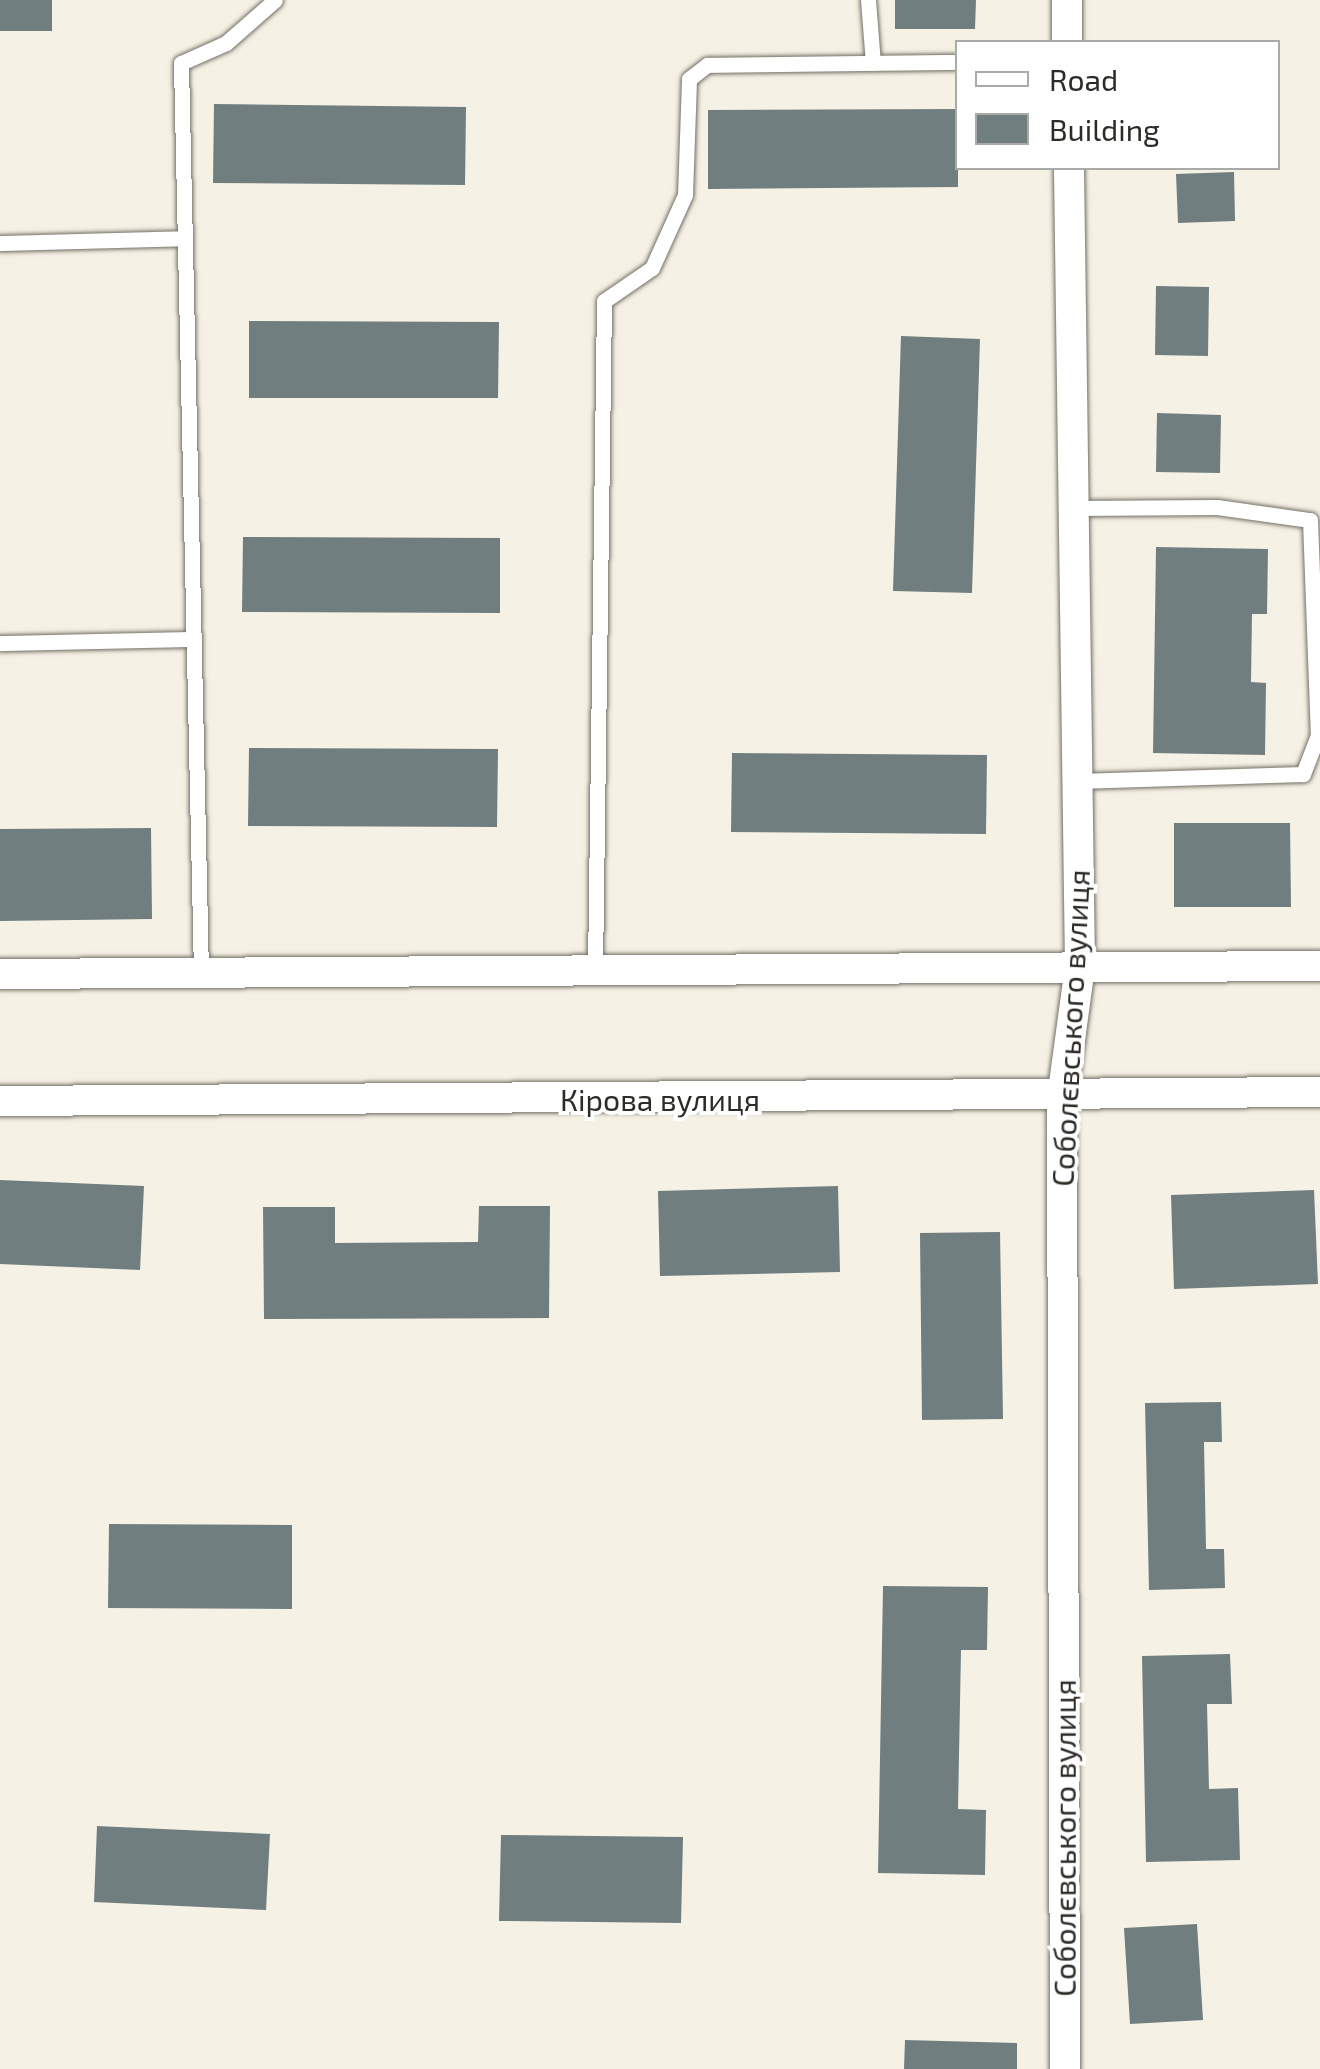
<!DOCTYPE html>
<meta charset="utf-8">
<style>
body{margin:0}
#map{position:relative;width:1320px;height:2069px;overflow:hidden;background:#f6f1e5;font-family:"Exo 2",sans-serif}
div>[style]{position:absolute}
[style*='--x']{left:calc(var(--x)*1px);top:calc(var(--y)*1px);width:calc(var(--w)*1px);rotate:calc(var(--a)*1deg)}
.building>*{inset:0;background:#707e80}
.roads{filter:drop-shadow(0 0 2px #746f65) drop-shadow(0 0 2px #746f65)}
.lane>*{height:15px;margin:-7.5px;padding:0 7.5px;transform-origin:7.5px;border-radius:7.5px;background:#fff}
.street>*{height:30px;margin:-15px;padding:0 15px;transform-origin:15px;border-radius:15px;background:#fff}
span{translate:-50% -50%;white-space:nowrap;text-align:center;line-height:1.15;-webkit-text-stroke:8px #fefefe;paint-order:stroke}
.street-label{font-size:30px;color:#2c2b26}
.legend{position:absolute;left:955px;top:40px;width:325px;height:130px;box-sizing:border-box;background:#fefefe;border:2px solid #aaaaa8;margin:0;padding:12px 18px;list-style:none;font-size:30px;color:#2c2b26}
.legend li{display:flex;align-items:center;gap:20px;height:50px}
.legend b{width:50px;border:2px solid #aaaaa8}
</style>
<div id="map">
<div class="building">
<i style="clip-path:polygon(0 0,52px 0,52px 31px,0 31px)"></i>
<i style="clip-path:polygon(895px 0,976px 0,975px 29px,895px 29px)"></i>
<i style="clip-path:polygon(214px 104px,466px 107px,465px 185px,213px 183px)"></i>
<i style="clip-path:polygon(958px 109px,958px 187px,708px 189px,708px 110px)"></i>
<i style="clip-path:polygon(1234px 172px,1235px 221px,1178px 223px,1176px 174px)"></i>
<i style="clip-path:polygon(1156px 286px,1209px 287px,1208px 356px,1155px 355px)"></i>
<i style="clip-path:polygon(249px 321px,499px 322px,498px 398px,249px 398px)"></i>
<i style="clip-path:polygon(901px 336px,980px 339px,972px 593px,893px 591px)"></i>
<i style="clip-path:polygon(1157px 413px,1221px 415px,1220px 473px,1156px 472px)"></i>
<i style="clip-path:polygon(243px 537px,500px 538px,500px 613px,242px 612px)"></i>
<i style="clip-path:polygon(1156px 547px,1268px 549px,1267px 614px,1252px 614px,1251px 682px,1266px 683px,1265px 755px,1153px 753px)"></i>
<i style="clip-path:polygon(249px 748px,498px 749px,497px 827px,248px 826px)"></i>
<i style="clip-path:polygon(732px 753px,987px 755px,986px 834px,731px 832px)"></i>
<i style="clip-path:polygon(1174px 823px,1290px 823px,1291px 907px,1174px 907px)"></i>
<i style="clip-path:polygon(151px 828px,152px 919px,0 921px,0 829px)"></i>
<i style="clip-path:polygon(0 1180px,144px 1186px,140px 1270px,0 1264px)"></i>
<i style="clip-path:polygon(838px 1186px,840px 1272px,660px 1276px,658px 1191px)"></i>
<i style="clip-path:polygon(1314px 1190px,1318px 1284px,1174px 1289px,1171px 1195px)"></i>
<i style="clip-path:polygon(479px 1206px,550px 1206px,549px 1318px,264px 1319px,263px 1207px,335px 1207px,335px 1243px,478px 1242px)"></i>
<i style="clip-path:polygon(1000px 1232px,1003px 1419px,922px 1420px,920px 1233px)"></i>
<i style="clip-path:polygon(1221px 1402px,1222px 1442px,1204px 1442px,1206px 1549px,1224px 1549px,1225px 1588px,1149px 1590px,1145px 1403px)"></i>
<i style="clip-path:polygon(109px 1524px,292px 1525px,292px 1609px,108px 1608px)"></i>
<i style="clip-path:polygon(883px 1586px,988px 1587px,987px 1650px,961px 1650px,958px 1809px,986px 1810px,985px 1875px,878px 1873px)"></i>
<i style="clip-path:polygon(1230px 1654px,1232px 1704px,1207px 1704px,1209px 1789px,1238px 1788px,1240px 1860px,1146px 1862px,1142px 1656px)"></i>
<i style="clip-path:polygon(97px 1826px,270px 1834px,266px 1910px,94px 1902px)"></i>
<i style="clip-path:polygon(501px 1835px,683px 1837px,681px 1923px,499px 1921px)"></i>
<i style="clip-path:polygon(1197px 1924px,1203px 2020px,1130px 2024px,1124px 1928px)"></i>
<i style="clip-path:polygon(905px 2040px,1017px 2043px,1017px 2069px,904px 2069px)"></i>
</div>
<div class="roads">
<div class="lane">
<i style="--x:868;--y:0;--w:63;--a:85.5"></i>
<i style="--x:0;--y:243;--w:185;--a:-1.5"></i>
<i style="--x:1074;--y:508;--w:143;--a:-0.4"></i>
<i style="--x:1217;--y:507;--w:94;--a:8"></i>
<i style="--x:1310;--y:520;--w:215;--a:87.9"></i>
<i style="--x:1318;--y:735;--w:42;--a:111"></i>
<i style="--x:1303;--y:774;--w:226;--a:178.2"></i>
<i style="--x:0;--y:643;--w:194;--a:-1.2"></i>
<i style="--x:595;--y:970;--w:669;--a:-89.23"></i>
<i style="--x:604;--y:301;--w:58;--a:-34.5"></i>
<i style="--x:652;--y:268;--w:80;--a:-65.7"></i>
<i style="--x:685;--y:195;--w:116;--a:-88"></i>
<i style="--x:689;--y:79;--w:23;--a:-38"></i>
<i style="--x:707;--y:65;--w:251;--a:-0.7"></i>
<i style="--x:201;--y:973;--w:910;--a:-91.26"></i>
<i style="--x:181;--y:63;--w:49;--a:-24"></i>
<i style="--x:226;--y:43;--w:65;--a:-41.3"></i>
</div>
<div class="street">
<i style="--x:1067;--y:0;--w:42;--a:90"></i>
<i style="--x:0;--y:974;--w:1320;--a:-0.35"></i>
<i style="--x:0;--y:1101;--w:1320;--a:-0.39"></i>
<i style="--x:1065;--y:2069;--w:971;--a:-90.18"></i>
<i style="--x:1062;--y:1098;--w:132;--a:-82.2"></i>
<i style="--x:1080;--y:967;--w:799;--a:-90.79"></i>
</div>
</div>
<div class="street-label">
<span style="left:1070px;top:1028px;rotate:-87deg">Соболєвського вулиця</span>
<span style="left:660px;top:1099px">Кірова вулиця</span>
<span style="left:1064px;top:1838px;rotate:-90deg">Соболєвського вулиця</span>
</div>
<ul class="legend">
<li><b style="height:12px;background:#fff"></b>Road</li>
<li><b style="height:28px;background:#707e80"></b>Building</li>
</ul>
</div>
